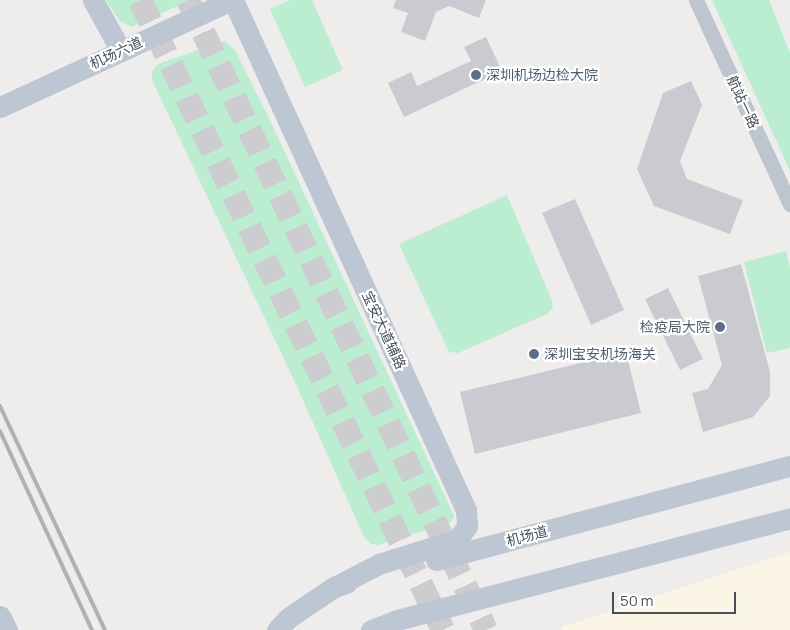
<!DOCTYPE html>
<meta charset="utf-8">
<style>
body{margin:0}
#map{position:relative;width:790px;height:630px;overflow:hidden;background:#efecec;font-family:Manrope,"Noto Sans SC",sans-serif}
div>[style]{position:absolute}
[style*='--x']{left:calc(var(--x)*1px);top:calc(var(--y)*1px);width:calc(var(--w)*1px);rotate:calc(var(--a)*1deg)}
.commercial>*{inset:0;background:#fbf5e5}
.green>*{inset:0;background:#bbedd0}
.building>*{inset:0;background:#c9cbd1}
.primary-tunnel>*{height:24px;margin-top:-12px;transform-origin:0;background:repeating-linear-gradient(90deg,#cdcdcf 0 24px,transparent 0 36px)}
.street>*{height:15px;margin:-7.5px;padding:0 7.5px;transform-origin:7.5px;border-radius:7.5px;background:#bdc6ce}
.secondary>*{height:21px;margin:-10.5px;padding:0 10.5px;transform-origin:10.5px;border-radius:10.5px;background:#bdc7d3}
.rail>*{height:4px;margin:-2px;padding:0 2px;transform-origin:2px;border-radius:2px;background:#afb1b7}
.dots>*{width:14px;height:14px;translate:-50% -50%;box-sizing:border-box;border:2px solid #fff;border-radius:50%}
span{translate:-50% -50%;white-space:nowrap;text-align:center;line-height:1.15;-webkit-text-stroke:4.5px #fff;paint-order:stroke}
.street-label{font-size:14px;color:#454f59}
.service-label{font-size:14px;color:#4e5e75}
.left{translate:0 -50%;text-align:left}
.right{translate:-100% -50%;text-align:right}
.scale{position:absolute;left:612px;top:592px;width:124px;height:22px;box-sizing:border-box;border:2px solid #454f59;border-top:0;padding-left:6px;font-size:15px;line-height:18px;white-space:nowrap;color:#454f59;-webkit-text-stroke:4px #fff;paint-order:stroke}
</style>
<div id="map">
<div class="commercial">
<i style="clip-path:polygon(790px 552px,790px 630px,563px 630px,562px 627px)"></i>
</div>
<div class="green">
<i style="clip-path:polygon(106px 0,191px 0,131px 27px,120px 21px)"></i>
<i style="clip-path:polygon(290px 0,312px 0,343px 70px,305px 87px,270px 9px)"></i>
<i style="clip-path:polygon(712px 0,769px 0,790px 53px,790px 171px)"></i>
<i style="clip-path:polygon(224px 41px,235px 50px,268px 116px,454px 516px,451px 522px,378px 545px,371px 544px,364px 537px,293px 378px,152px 80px,152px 71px,158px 64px)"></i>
<i style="clip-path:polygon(507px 195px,552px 300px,553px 308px,547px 314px,458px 353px,449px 352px,399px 244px)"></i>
<i style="clip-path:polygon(786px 251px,790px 267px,790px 348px,767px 353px,744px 262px)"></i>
</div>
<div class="building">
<i style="clip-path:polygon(396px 0,486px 0,479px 18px,449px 6px,436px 12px,425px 41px,401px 32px,408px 13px,393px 8px)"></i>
<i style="clip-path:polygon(486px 37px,502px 71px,404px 117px,388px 83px,411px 72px,417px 86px,471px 61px,464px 47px)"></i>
<i style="clip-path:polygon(691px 81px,702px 105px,680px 161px,687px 179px,743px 200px,730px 234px,654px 206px,637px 169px,663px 93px)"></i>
<i style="clip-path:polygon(575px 199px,624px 310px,591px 325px,542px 213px)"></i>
<i style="clip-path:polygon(741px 264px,770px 372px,770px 396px,753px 417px,703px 432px,692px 393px,708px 389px,722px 365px,698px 276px)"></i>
<i style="clip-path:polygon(668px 288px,703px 359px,680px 370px,645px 299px)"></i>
<i style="clip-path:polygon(626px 352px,641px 413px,475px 454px,460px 392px)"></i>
</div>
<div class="primary-tunnel">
<i style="--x:140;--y:0;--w:699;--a:64.31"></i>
<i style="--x:188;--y:0;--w:697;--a:64.69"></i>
</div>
<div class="street">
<i style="--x:696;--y:0;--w:225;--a:65.3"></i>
</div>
<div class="secondary">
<i style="--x:93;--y:0;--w:58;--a:61.2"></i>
<i style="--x:233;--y:0;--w:561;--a:65.45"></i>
<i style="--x:466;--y:510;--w:16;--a:86"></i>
<i style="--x:467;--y:526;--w:16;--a:125"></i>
<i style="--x:458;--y:539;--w:83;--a:162.4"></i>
<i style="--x:379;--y:564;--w:51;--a:152.9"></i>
<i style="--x:0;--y:107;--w:255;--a:-24.8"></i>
<i style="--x:436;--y:560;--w:366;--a:-14.9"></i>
<i style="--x:0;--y:616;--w:16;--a:63"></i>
<i style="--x:277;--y:630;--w:16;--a:-47"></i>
<i style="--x:288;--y:618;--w:55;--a:-34"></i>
<i style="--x:334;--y:587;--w:13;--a:-18"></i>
<i style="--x:371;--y:630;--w:28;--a:-21"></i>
<i style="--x:397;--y:620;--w:406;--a:-14.5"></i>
</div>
<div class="rail">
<i style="--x:0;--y:406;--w:247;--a:64.9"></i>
<i style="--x:0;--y:431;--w:219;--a:65.2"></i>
</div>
<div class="dots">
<i style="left:476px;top:75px;background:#5c6f8a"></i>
<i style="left:720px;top:327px;background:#5c6f8a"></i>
<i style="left:534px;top:354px;background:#5c6f8a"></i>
</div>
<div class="street-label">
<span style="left:116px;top:53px;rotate:-25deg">机场六道</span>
<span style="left:743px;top:102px;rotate:65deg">航站一路</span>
<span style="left:384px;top:330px;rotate:65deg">宝安大道辅路</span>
<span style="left:527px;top:536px;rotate:-15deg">机场道</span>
</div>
<div class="service-label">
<span class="left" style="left:486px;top:75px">深圳机场边检大院</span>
<span class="right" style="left:710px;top:327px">检疫局大院</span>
<span class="left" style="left:544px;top:354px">深圳宝安机场海关</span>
</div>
<div class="scale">50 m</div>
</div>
